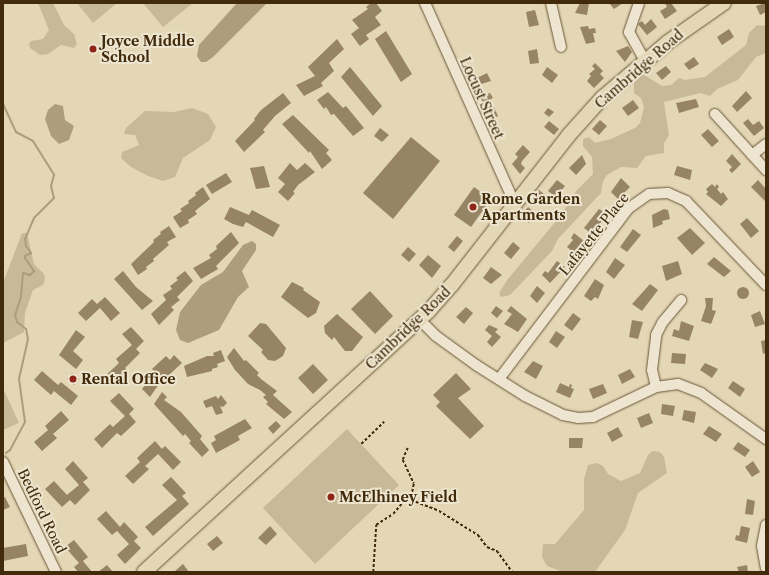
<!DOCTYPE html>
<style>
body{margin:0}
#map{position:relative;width:769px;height:575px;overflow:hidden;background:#e4d7b6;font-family:"Libre Caslon Text",serif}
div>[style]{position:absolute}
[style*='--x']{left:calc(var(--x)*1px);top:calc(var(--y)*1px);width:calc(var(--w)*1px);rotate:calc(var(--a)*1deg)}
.green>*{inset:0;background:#c8ba99}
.water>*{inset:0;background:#ad9d7c}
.stream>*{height:2px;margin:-1px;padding:0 1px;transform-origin:1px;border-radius:1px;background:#ad9d7c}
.building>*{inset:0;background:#968464}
.round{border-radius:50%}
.path>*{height:1.5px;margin-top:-0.75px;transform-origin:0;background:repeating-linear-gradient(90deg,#422b0b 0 3px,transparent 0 5px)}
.roads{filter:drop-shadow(0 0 1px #6a5636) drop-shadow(0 0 1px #6a5636)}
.minor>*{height:10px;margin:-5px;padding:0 5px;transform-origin:5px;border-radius:5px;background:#ede5d0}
.highway>*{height:14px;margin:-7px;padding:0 7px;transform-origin:7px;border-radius:7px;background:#e4d7b6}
.dots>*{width:11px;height:11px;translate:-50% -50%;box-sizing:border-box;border:2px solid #ede5d0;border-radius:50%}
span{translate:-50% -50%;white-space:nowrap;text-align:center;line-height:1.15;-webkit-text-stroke:4px #ede5d0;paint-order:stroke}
.poi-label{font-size:14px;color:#422b0b;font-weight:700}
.left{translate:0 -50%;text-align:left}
.street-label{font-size:14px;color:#422b0b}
.frame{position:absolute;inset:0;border:4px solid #422b0b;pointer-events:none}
</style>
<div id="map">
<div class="green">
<i style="clip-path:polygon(38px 3px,53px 3px,64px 25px,74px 34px,77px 44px,74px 48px,61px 45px,48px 54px,40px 55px,30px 48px,29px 44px,31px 41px,43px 39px,49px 30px)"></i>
<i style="clip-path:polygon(77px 3px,117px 3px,93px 23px)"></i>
<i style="clip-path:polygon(143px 3px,193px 3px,163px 27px)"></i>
<i style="clip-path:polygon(757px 25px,766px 26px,766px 53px,756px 57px,738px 80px,717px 89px,710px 96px,700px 93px,664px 102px,669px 135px,664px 143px,664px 153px,646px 156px,637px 168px,621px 167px,607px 175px,603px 181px,601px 193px,558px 239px,552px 251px,510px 295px,501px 297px,499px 293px,508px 279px,561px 215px,577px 190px,593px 174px,592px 157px,583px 146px,583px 139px,589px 137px,595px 143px,611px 139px,635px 128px,640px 123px,644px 107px,641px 98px,634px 93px,634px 79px,641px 73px,662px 86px,671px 85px,679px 78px,685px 80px,705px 77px,746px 45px,749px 33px)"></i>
<i style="clip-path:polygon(192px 108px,208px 114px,216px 127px,210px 140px,183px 158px,175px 177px,163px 181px,148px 176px,131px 167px,121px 158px,122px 152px,139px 145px,135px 135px,124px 134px,126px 128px,145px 111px,174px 112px)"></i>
<i style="clip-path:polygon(22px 233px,27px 233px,34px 264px,44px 274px,45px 279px,43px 285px,33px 290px,25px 313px,24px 332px,3px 343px,3px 283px)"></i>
<i style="clip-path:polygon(3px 388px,19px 423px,3px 430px)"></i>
<i style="clip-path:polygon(347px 429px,399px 485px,315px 564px,263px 508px)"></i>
<i style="clip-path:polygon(652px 451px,660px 452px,664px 457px,667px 473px,638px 493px,625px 530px,595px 572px,563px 572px,547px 566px,542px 557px,543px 544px,555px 544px,584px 510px,584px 479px,588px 465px,597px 463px,603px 466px,608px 474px,621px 481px,640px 473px,648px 455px)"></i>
</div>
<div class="water">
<i style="clip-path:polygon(237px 3px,267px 3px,213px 57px,206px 62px,201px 62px,197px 56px,199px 45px)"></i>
<i style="clip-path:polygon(55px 104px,63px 106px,65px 120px,74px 126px,69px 140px,59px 144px,51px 136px,45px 119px,48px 110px)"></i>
<i style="clip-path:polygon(252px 241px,256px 244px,256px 250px,242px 271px,249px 287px,238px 297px,219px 330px,188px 343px,180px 340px,176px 330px,180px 312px,201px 285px,223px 272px,243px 245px)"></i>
</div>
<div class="stream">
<i style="--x:3;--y:104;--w:31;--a:65"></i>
<i style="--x:16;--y:132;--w:19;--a:28"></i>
<i style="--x:33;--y:141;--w:40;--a:58"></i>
<i style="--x:54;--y:175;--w:11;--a:105"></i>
<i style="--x:51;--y:186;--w:12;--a:76"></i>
<i style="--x:54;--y:198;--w:28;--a:135"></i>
<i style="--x:34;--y:218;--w:23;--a:113"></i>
<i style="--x:25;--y:239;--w:7;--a:82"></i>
<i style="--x:26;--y:246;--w:9;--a:54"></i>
<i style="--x:31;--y:253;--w:7;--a:153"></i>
<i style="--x:25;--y:256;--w:2;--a:90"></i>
<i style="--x:25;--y:258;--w:16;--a:55"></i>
<i style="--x:34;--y:271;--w:6;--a:135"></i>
<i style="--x:30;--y:275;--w:7;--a:-164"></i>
<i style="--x:23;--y:273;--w:24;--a:95"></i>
<i style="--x:21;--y:297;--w:19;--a:108"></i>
<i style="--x:15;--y:315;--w:7;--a:74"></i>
<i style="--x:17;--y:322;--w:11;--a:38"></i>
<i style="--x:26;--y:329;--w:10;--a:79"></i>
<i style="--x:28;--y:339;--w:41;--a:102.7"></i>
<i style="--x:19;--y:379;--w:43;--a:82.1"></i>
<i style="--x:25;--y:422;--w:32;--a:118"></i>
<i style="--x:10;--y:450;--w:5;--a:143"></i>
</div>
<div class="building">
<i style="clip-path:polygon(371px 3px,376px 3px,382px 11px,375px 17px,381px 25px,366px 35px,369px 39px,360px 46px,351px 34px,359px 28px,352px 20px,368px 9px,366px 7px)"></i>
<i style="clip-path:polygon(580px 3px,589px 3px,587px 15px,575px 13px)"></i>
<i style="clip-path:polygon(609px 3px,623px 3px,614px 9px)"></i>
<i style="clip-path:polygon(665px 3px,671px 3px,677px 11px,665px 19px,660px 11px,667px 7px)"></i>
<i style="clip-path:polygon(766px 3px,766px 12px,760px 15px,756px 6px)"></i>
<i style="clip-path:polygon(535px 10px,539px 25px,529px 27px,526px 12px)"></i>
<i style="clip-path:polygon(651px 19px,657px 27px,647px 35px,638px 24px,642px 21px,645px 25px)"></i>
<i style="clip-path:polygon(588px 26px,589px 29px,595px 28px,596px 33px,593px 33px,595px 42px,586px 44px,580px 27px)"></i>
<i style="clip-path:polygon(729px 29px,734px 37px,722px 45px,717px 37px)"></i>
<i style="clip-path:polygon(386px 31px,412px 74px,401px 82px,375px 39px)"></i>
<i style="clip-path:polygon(337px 39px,344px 49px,329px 63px,334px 71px,321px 83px,323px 86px,304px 96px,296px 85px,315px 76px,308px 67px)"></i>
<i style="clip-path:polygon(628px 46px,632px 52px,625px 62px,616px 51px)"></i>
<i style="clip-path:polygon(537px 49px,539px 63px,530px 64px,528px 51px)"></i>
<i style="clip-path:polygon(694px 57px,699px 64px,689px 70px,684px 64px)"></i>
<i style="clip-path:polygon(595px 63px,603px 71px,600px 74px,604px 78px,594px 88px,587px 81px,591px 76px,589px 74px,595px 69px,592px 66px)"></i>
<i style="clip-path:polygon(666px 66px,671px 72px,662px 80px,656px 73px)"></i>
<i style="clip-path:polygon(350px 67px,382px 106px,373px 116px,341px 77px)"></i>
<i style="clip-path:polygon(547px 67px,558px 75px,552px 83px,542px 75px)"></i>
<i style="clip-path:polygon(487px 73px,491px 81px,478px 85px,475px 79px)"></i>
<i style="clip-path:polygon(746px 91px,752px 98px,737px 112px,732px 106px)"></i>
<i style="clip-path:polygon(328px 92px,343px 108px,346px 106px,364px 128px,353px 136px,334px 114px,331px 115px,326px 107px,324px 109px,317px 100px)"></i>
<i style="clip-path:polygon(283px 93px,291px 103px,275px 116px,263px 130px,265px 132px,244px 152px,235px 141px,255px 120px,254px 119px,261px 110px)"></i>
<i style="clip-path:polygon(490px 93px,493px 98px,483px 103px,480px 97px)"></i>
<i style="clip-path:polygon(696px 99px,699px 107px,679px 113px,676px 103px)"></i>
<i style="clip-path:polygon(633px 100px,639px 108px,628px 116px,622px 108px)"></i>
<i style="clip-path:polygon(493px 105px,498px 116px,490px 120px,485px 109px)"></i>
<i style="clip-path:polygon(548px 108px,554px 112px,549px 117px,544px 113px)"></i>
<i style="clip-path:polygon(293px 115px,329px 150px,326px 153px,332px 160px,322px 169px,310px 151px,309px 153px,282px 124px)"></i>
<i style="clip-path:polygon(748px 119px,753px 125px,759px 121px,764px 128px,754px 136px,743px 123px)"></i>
<i style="clip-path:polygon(600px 120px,607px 126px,599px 135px,592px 129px)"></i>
<i style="clip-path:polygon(549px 121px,559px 129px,554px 135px,544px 127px)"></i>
<i style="clip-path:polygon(380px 128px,389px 135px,382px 142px,374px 136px)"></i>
<i style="clip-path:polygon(708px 129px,719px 141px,712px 147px,701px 135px)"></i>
<i style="clip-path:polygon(411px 137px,440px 161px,393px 219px,363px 193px)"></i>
<i style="clip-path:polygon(523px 145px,530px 152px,522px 161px,521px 164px,525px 168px,520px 174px,512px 164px,518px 157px,515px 154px)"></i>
<i style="clip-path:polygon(732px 154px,741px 164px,732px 173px,729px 170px,732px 167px,726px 161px)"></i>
<i style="clip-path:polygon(582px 155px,586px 164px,576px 175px,569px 168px)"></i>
<i style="clip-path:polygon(290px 163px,297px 170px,305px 163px,315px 172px,298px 185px,293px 192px,295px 193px,288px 201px,278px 192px,285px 184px,278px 178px)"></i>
<i style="clip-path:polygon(264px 166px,270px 187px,256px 189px,250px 168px)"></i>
<i style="clip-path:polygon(677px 166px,692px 170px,690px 180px,674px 175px)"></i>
<i style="clip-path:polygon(226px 173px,232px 182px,212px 194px,206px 185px)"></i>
<i style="clip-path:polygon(621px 178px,630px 187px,618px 199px,611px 192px)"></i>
<i style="clip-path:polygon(557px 180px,565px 186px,556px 197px,548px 191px)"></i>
<i style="clip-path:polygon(758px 180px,766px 189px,766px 202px,751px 187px)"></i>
<i style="clip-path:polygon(712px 184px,715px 187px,717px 184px,719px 187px,717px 189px,721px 194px,723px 192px,728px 199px,721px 206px,706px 194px,708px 192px,706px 189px)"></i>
<i style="clip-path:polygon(203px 187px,210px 199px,195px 211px,197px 214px,188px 220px,189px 223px,180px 228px,173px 217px,182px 211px,180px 209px,189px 203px,188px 201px,196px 195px,195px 193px)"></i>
<i style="clip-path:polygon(474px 187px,491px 199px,471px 227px,454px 215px)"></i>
<i style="clip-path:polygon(539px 190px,545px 195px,541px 200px,535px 195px)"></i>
<i style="clip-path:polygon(230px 207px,249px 215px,252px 210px,280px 225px,273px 237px,246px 222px,243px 227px,233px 224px,224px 219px)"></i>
<i style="clip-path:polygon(528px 207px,536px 214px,529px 223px,521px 216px)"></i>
<i style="clip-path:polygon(599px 209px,607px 214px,592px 234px,584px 228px)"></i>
<i style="clip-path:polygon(664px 209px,668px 210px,670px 219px,662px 221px,663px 224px,653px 228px,652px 215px)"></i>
<i style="clip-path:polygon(747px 218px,759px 231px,751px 238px,740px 224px)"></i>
<i style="clip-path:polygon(169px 226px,176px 237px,167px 242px,169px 245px,153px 259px,154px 261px,146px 267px,147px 269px,138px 275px,131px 264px,154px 242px,153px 240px,161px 234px,160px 232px)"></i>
<i style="clip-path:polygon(690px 228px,705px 243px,692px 255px,677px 238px)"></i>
<i style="clip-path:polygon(633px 229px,641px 235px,627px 252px,620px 247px)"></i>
<i style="clip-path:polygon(231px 232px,239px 243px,216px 266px,218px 269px,201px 279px,193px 268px,211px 258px,209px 255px,217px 249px,216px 246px)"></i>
<i style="clip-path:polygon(574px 233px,584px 241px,574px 253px,567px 247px,573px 240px,571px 238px)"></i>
<i style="clip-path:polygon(457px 236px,463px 241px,454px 252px,448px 247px)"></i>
<i style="clip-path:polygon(513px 242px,520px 248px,511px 259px,504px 253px)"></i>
<i style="clip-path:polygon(408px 247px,416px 254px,409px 262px,401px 255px)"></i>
<i style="clip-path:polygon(428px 255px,441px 266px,432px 278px,419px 265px)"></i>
<i style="clip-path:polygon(714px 257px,731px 271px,724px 277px,707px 264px)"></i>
<i style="clip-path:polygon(615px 258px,625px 265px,614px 279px,606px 272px)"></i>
<i style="clip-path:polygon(557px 261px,565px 267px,550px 283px,542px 275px,545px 271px,548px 273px)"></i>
<i style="clip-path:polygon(678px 261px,682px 274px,666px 281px,662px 266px)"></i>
<i style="clip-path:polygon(491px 267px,502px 275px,491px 284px,483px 278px)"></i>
<i style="clip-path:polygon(123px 271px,136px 287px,153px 301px,142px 310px,114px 279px)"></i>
<i style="clip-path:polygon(185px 271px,193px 281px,177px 297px,180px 300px,171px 307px,174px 310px,159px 325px,151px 314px,166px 300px,163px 295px,172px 289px,170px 286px,178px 280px,176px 278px)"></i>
<i style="clip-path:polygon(595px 279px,604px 285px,598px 299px,595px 297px,591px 301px,584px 296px)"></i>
<i style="clip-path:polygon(292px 282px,304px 288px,303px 290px,320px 302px,316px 313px,308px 318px,281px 297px)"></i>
<i style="clip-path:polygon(650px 284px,658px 290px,642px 311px,632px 304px)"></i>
<i style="clip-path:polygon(537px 286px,545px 293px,537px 303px,530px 296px)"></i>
<i class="round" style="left:737px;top:287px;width:12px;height:12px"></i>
<i style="clip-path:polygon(370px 291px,393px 316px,375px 334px,351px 309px)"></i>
<i style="clip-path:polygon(105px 297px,120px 313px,111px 321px,100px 308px,86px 321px,78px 313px,92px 299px,97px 304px)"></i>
<i style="clip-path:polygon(705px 298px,713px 298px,712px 310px,716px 311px,711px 324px,701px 321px,706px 306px)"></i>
<i style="clip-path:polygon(496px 306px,503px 311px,497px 318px,491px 313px)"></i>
<i style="clip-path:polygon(511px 306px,527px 319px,518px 332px,504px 324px,512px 314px,507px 311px)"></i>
<i style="clip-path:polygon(466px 307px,473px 313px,464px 324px,456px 317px)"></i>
<i style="clip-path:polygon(760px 311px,765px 324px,755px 327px,751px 315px)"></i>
<i style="clip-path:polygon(573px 313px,581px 319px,572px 331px,564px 325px)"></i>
<i style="clip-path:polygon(337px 314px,363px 337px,352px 351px,345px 351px,334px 337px,332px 340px,325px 333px,324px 326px)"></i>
<i style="clip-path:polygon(632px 320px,643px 322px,638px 339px,629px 337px)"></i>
<i style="clip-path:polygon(681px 321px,694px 326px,689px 341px,672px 336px,674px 329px,679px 331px)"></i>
<i style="clip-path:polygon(260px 323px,266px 324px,286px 348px,283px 356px,275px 361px,268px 360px,261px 352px,263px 350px,248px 336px)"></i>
<i style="clip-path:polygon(489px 325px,498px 329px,495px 332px,501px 337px,492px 347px,487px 342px,492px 336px,485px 330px)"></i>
<i style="clip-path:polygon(131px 327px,144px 341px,136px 349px,140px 353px,125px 368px,128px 371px,112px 386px,104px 377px,119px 363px,116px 359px,132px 345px,122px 334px)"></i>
<i style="clip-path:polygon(76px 330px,85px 337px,73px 351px,83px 360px,76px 369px,59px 355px)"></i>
<i style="clip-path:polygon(556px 331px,565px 337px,557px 348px,549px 342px)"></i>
<i style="clip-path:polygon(766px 340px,766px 353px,763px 354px,761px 341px)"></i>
<i style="clip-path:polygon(234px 348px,244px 361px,246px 360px,259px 373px,257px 375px,261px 379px,277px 391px,273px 395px,292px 412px,284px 419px,266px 404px,268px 402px,263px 397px,266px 395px,260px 390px,248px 384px,235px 370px,227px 357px)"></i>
<i style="clip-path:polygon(221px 350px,225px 361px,217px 364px,218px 367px,212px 369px,212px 371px,187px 377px,184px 366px,207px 356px,214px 356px,213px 353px)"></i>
<i style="clip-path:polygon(672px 353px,686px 354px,685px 364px,671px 363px)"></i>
<i style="clip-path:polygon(174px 355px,182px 363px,159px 384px,150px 397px,142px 389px,155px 372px,152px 369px,166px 356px,170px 360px)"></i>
<i style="clip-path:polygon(533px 361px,543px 366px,536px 379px,524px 372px)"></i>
<i style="clip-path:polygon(705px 363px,718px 369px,712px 378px,700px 370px)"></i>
<i style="clip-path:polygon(313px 364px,328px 380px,313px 394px,298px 378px)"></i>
<i style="clip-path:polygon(630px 369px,635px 377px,622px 384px,618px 375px)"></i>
<i style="clip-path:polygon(42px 371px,58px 385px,61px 382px,78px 396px,71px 405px,54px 391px,51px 395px,34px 380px)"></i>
<i style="clip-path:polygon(72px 373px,79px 379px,74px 385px,67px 379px)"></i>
<i style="clip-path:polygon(456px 373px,471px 389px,458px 398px,484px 426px,470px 439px,436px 406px,440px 402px,433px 395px)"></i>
<i style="clip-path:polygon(733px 381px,745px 389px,740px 397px,728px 388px)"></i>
<i style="clip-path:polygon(560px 383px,569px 387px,570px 384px,572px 385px,571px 388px,574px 389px,570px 398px,556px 392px)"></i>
<i style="clip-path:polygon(603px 384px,607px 393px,593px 399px,589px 389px)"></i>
<i style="clip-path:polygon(162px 392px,167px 397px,164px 400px,181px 412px,202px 436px,200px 439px,209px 450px,202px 457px,189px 443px,191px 441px,185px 434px,183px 436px,154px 404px)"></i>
<i style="clip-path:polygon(119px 393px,134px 409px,129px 414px,136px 422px,121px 436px,117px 433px,102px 448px,94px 439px,110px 424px,113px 427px,125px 416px,110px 401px)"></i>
<i style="clip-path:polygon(221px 395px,227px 403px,223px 407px,220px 406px,223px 413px,216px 415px,212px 406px,206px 408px,203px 401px,216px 396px,218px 399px)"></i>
<i style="clip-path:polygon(662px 404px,675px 406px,673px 416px,661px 414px)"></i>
<i style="clip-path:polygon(684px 410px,696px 412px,694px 423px,682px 420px)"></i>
<i style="clip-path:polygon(61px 411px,69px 420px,53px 434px,57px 438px,42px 451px,34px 442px,48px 430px,45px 426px)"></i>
<i style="clip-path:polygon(649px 413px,653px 423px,641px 428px,637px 418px)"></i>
<i style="clip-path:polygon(245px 419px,252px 428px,238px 436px,240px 440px,216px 453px,211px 443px,216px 440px,214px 436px)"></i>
<i style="clip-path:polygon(276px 421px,281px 426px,273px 434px,268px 428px)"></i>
<i style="clip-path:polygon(709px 426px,722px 434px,716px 442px,703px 434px)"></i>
<i style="clip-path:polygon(618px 427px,623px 436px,612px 442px,607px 433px)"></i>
<i style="clip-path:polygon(569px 438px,583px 438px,582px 448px,569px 448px)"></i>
<i style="clip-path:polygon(155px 441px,162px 449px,165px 446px,181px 462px,173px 470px,158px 454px,145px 466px,149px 469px,133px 484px,125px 476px,140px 462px,137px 458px)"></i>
<i style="clip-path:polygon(738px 442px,750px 450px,745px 457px,733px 449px)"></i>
<i style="clip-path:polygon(73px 461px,88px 478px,83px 482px,90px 490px,75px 505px,70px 500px,62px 507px,45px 489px,54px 481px,67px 495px,79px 485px,65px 469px)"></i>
<i style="clip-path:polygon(753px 461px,760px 472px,752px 477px,745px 467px)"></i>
<i style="clip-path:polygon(171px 477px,186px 493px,182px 496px,189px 504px,153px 536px,145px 527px,177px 500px,162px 485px)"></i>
<i style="clip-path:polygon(5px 497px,10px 507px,3px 510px,3px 498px)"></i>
<i style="clip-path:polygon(747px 499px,755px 501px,753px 515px,745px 514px)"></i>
<i style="clip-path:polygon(106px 511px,120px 527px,124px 522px,138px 537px,134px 541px,141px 548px,125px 564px,117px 555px,129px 544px,117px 531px,112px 535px,97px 519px)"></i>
<i style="clip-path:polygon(270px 526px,277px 534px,266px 545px,258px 538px)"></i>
<i style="clip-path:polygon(741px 526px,750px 528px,747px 543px,735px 540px,736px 535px,739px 536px)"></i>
<i style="clip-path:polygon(217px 536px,223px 543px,213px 551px,207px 544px)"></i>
<i style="clip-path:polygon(74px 540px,88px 557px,83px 561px,92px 572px,78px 572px,74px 567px,79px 563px,65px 547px)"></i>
<i style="clip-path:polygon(26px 544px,28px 556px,3px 561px,3px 548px)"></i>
<i style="clip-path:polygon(183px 564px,189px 572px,176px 572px,175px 571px)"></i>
<i style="clip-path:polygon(107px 565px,113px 572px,98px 572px)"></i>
<i style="clip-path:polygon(747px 565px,748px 572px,739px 572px,737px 567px)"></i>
</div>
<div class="path">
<i style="--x:361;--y:444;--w:32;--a:-44"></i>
<i style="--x:408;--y:448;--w:13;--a:113"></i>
<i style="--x:403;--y:460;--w:26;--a:65"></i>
<i style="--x:414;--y:484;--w:16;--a:101"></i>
<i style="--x:411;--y:500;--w:30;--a:21"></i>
<i style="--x:439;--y:511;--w:46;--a:31.6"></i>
<i style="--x:478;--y:535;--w:15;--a:53"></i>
<i style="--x:487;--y:547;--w:11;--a:22"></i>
<i style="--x:497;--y:551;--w:26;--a:54"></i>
<i style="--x:373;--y:572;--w:47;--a:-86.3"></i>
<i style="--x:376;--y:525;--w:20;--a:-33"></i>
<i style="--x:393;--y:514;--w:16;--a:-50"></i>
<i style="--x:403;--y:502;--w:8;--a:-14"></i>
</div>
<div class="roads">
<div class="minor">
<i style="--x:425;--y:3;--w:220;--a:65.9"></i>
<i style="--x:551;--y:3;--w:45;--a:77.2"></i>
<i style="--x:639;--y:3;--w:31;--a:109"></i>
<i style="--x:629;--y:32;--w:33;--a:61"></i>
<i style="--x:715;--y:114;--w:76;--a:47.7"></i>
<i style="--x:752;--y:155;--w:18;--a:-38"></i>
<i style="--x:419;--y:319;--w:24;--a:45"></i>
<i style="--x:436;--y:336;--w:49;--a:35.9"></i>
<i style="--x:476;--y:365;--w:58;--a:32.3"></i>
<i style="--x:525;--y:396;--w:42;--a:26.6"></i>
<i style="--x:563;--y:415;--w:15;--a:11"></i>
<i style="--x:578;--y:418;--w:15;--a:-4"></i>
<i style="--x:593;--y:417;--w:70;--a:-25.5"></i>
<i style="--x:656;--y:387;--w:22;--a:-8"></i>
<i style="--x:678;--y:384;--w:25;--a:21"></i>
<i style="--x:701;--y:393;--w:80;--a:35.3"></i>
<i style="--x:499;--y:379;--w:215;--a:-52.8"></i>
<i style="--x:629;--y:208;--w:24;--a:-35"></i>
<i style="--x:649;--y:194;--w:19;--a:-3"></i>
<i style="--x:668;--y:193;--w:20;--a:24"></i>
<i style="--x:686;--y:201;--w:116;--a:46.4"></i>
<i style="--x:656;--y:387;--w:17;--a:-103"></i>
<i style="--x:652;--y:370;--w:35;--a:-83"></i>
<i style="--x:656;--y:335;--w:13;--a:-63"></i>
<i style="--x:662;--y:323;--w:30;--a:-50"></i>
<i style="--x:3;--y:462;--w:122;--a:64.3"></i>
<i style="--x:766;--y:525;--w:21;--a:101"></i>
<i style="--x:762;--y:546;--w:22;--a:80"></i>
</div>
<div class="highway">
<i style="--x:144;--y:572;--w:385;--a:-42.5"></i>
<i style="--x:428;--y:312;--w:35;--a:-49"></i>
<i style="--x:451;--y:286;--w:190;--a:-52"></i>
<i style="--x:568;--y:136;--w:52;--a:-48.1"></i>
<i style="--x:603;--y:97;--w:85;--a:-40.2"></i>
<i style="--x:668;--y:42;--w:68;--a:-34.9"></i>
</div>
</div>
<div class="dots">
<i style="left:93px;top:49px;background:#8f2418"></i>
<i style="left:473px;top:207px;background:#8f2418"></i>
<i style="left:73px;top:379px;background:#8f2418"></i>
<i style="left:331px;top:497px;background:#8f2418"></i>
</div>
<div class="poi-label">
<span class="left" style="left:101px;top:49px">Joyce Middle<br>School</span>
<span class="left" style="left:481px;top:207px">Rome Garden<br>Apartments</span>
<span class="left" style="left:81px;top:379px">Rental Office</span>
<span class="left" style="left:339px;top:497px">McElhiney Field</span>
</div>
<div class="street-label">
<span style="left:639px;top:69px;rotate:-41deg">Cambridge Road</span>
<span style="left:482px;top:98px;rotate:66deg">Locust Street</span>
<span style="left:594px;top:234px;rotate:-51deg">Lafayette Place</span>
<span style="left:408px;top:328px;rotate:-44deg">Cambridge Road</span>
<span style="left:42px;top:511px;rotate:64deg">Bedford Road</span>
</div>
<div class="frame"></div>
</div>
